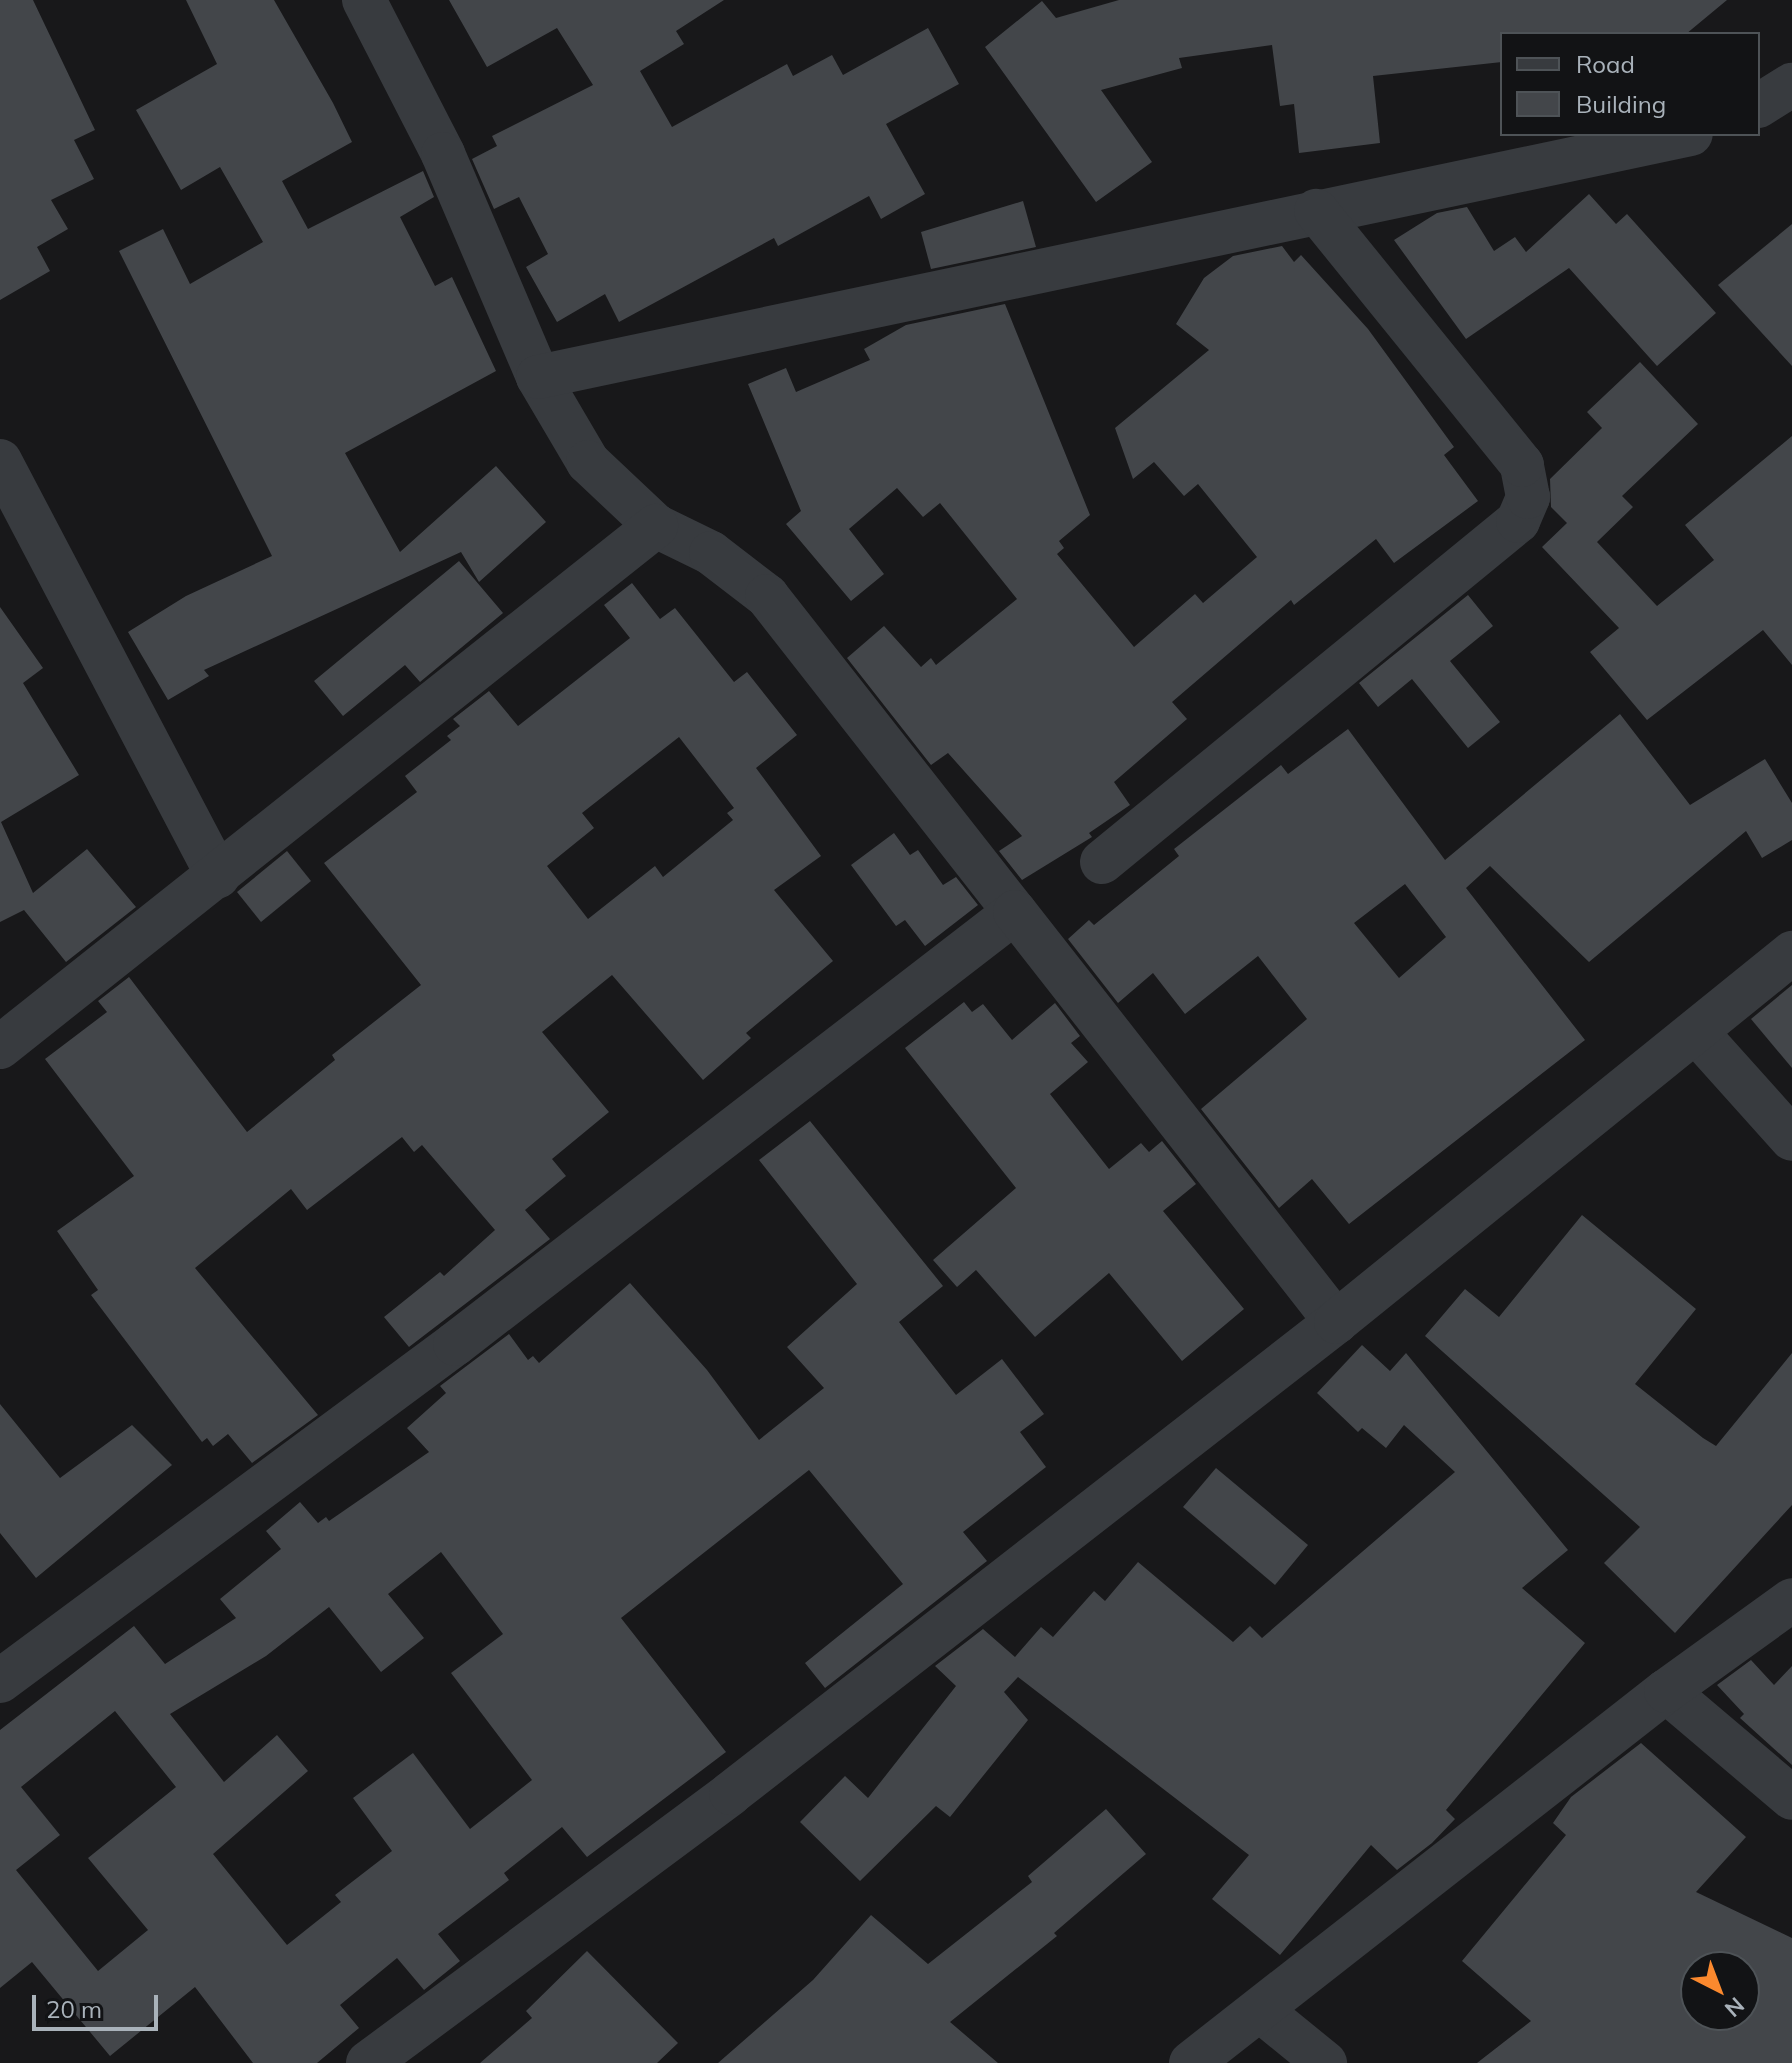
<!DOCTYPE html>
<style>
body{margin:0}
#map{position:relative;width:1792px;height:2063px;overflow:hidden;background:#18181a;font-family:Mulish,sans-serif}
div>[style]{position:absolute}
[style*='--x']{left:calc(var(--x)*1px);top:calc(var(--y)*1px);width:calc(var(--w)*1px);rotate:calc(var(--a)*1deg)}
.building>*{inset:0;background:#43464a}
.street>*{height:44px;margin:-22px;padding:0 22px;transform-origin:22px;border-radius:22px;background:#383b3f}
span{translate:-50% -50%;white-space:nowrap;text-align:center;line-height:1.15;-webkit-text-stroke:6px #121315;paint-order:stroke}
.legend{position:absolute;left:1500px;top:32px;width:260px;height:104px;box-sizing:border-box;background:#121315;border:2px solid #4e5357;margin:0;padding:10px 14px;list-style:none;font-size:24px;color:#a9b2ba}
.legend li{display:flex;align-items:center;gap:16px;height:40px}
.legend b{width:40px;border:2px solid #4e5357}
.north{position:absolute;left:1680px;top:1951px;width:80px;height:80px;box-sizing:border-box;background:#121315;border:2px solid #4e5357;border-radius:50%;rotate:138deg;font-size:22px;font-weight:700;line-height:32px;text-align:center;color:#a9b2ba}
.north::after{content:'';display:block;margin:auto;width:28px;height:36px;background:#fb892e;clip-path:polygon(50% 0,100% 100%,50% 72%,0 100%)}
.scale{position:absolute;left:32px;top:1995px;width:126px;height:36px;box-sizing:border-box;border:4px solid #a9b2ba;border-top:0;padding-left:10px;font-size:24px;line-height:28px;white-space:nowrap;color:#a9b2ba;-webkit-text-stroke:6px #121315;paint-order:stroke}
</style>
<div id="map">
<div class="building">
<i style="clip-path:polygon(0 0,33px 0,95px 130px,74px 140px,94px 179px,51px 200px,68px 229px,37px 247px,50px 271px,0 300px)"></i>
<i style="clip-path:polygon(186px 0,274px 0,333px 103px,352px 142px,282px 181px,308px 229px,423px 171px,434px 197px,400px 217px,435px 286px,452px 277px,496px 371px,345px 453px,400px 552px,496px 466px,546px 522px,479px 582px,461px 552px,204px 670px,209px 676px,168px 700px,128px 632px,186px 596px,272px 556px,119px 251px,163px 229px,190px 284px,263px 242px,220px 167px,181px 190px,136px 110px,217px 64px)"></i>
<i style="clip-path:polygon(449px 0,724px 0,676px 31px,684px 44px,640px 71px,672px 127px,787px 64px,793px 76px,832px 55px,843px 75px,928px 28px,959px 84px,886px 124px,925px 194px,881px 219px,869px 196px,778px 246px,774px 238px,619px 322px,605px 294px,557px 322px,526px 267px,548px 254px,519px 197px,494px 209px,472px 159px,497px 146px,492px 136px,593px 85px,557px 28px,487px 67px)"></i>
<i style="clip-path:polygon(1119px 0,1727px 0,1686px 34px,1502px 34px,1502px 62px,1373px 76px,1380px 143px,1299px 153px,1294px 104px,1280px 106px,1272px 45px,1179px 58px,1182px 68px,1101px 90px,1152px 162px,1096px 202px,985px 47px,1042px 1px,1056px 18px)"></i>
<i style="clip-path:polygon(1589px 194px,1616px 224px,1627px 214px,1716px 313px,1657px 366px,1569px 268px,1466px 339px,1394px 240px,1437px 213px,1467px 207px,1494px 251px,1515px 237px,1526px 252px)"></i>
<i style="clip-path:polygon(1023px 201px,1036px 247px,931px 269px,921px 232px)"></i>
<i style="clip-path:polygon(1792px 224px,1792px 366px,1718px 285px)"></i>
<i style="clip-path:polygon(1282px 246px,1294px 262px,1301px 255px,1368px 329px,1454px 447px,1444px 455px,1478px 501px,1394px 563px,1376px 539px,1294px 605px,1291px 600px,1172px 702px,1187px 719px,1114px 782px,1130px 805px,1089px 833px,1092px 837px,1022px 880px,999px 851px,1022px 836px,948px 753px,931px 765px,847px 658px,884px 626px,921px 667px,931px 658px,936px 665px,1017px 599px,940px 503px,923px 517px,897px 488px,849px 529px,884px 574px,851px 601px,786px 524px,801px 511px,748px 384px,786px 368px,796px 392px,870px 360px,864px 349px,906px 325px,1005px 304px,1090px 515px,1059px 541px,1064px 548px,1057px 554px,1134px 647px,1195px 594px,1203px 603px,1257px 557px,1198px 484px,1184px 496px,1154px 462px,1133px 479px,1115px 428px,1209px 350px,1176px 324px,1204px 278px,1233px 256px)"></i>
<i style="clip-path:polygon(1640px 362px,1698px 424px,1622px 496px,1633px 507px,1597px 542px,1657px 606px,1714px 560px,1685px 525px,1792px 436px,1792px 665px,1763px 630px,1647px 720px,1590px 652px,1619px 628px,1542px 547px,1567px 523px,1551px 507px,1550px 479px,1602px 428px,1587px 412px)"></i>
<i style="clip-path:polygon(459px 561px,503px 613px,420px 682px,405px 665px,343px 716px,314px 681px)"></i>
<i style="clip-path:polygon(evenodd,632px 583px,660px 619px,675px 608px,734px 682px,747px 672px,797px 735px,756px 768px,821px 856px,774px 890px,833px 961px,746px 1033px,751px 1038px,703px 1080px,612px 975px,542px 1032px,609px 1112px,552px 1159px,566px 1176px,525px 1210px,550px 1239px,409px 1347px,384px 1317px,440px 1272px,444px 1276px,495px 1230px,422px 1145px,414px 1152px,402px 1137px,307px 1210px,291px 1189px,195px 1268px,318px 1415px,252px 1463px,228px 1434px,213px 1446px,207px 1438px,202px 1442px,91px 1295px,98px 1290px,57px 1231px,134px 1176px,45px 1059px,107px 1012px,98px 1001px,129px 977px,247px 1132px,335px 1060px,332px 1055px,421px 985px,324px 863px,417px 792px,405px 776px,451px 740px,447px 736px,460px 726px,453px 719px,489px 691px,518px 726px,630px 638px,604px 605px,632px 583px,679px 737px,734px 808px,727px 813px,733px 820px,663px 877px,655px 866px,588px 919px,547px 866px,594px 828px,582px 813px,679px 737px)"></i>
<i style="clip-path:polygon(1468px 595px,1493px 626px,1450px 661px,1500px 722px,1468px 748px,1412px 679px,1378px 707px,1359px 683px)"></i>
<i style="clip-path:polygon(0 607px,43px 668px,23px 683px,79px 775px,1px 822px,33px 893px,87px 849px,136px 907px,66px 962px,24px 910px,0 922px)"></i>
<i style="clip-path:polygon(evenodd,1620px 714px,1690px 805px,1765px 759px,1792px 803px,1792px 840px,1762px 858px,1746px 831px,1589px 962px,1490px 866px,1466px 888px,1585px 1040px,1349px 1224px,1312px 1179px,1279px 1208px,1201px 1109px,1307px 1019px,1258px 956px,1185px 1014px,1153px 973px,1118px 1003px,1068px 939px,1089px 920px,1094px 925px,1179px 856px,1174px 849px,1281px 765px,1288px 774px,1348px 729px,1445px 860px,1620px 714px,1405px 884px,1446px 937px,1399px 978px,1354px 923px,1405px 884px)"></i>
<i style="clip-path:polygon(894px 833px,910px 855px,918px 850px,943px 885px,956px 877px,978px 905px,925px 946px,905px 920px,896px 926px,851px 865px)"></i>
<i style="clip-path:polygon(287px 851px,311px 881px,261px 922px,237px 892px)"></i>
<i style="clip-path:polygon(1792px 985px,1792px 1068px,1751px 1019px)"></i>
<i style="clip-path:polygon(964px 1002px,972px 1012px,983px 1004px,1012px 1040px,1055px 1003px,1080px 1036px,1071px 1043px,1088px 1062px,1050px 1094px,1109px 1169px,1141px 1143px,1149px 1152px,1162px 1141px,1196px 1184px,1163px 1211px,1244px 1309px,1182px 1361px,1109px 1273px,1035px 1337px,976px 1270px,957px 1287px,933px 1260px,1016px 1188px,905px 1048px)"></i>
<i style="clip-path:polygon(evenodd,810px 1121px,943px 1286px,899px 1322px,956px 1395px,1002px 1359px,1044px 1414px,1020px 1432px,1046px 1467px,963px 1532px,987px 1561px,825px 1688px,805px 1663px,903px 1584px,809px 1470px,621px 1618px,726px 1752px,587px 1857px,562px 1827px,504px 1873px,509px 1880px,438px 1934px,460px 1961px,424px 1990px,397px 1958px,340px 2005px,359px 2028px,317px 2063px,253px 2063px,195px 1987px,110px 2056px,32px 1962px,0 1988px,0 1730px,134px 1626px,165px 1664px,236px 1618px,220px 1599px,281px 1549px,266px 1531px,300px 1502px,318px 1523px,326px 1517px,329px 1521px,429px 1452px,407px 1428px,446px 1393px,440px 1386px,509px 1334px,528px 1360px,533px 1356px,539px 1363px,630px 1283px,707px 1370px,759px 1440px,824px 1388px,787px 1347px,857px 1284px,759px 1160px,810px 1121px,441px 1552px,503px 1634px,451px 1673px,532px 1780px,470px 1829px,413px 1753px,353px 1798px,392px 1851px,335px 1895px,341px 1902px,287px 1945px,213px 1854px,308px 1771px,277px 1735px,224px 1782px,170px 1714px,266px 1656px,329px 1607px,381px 1672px,424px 1638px,388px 1594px,441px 1552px,810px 1121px,115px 1711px,176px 1787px,88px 1858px,148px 1930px,98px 1971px,16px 1870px,60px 1835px,21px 1787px,115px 1711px)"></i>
<i style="clip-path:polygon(1582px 1215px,1696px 1309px,1635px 1384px,1703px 1438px,1716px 1446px,1792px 1353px,1792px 1505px,1675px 1633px,1604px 1563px,1640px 1527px,1425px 1336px,1465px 1289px,1499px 1317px)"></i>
<i style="clip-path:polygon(1362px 1345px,1390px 1371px,1406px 1353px,1568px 1550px,1522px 1588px,1585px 1643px,1446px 1810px,1455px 1819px,1432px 1843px,1397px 1870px,1371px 1845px,1280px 1955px,1212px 1899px,1249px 1855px,1018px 1677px,1004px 1692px,1028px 1720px,950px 1817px,936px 1806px,860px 1881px,800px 1822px,845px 1776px,868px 1798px,956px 1686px,935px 1666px,983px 1629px,1015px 1657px,1041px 1627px,1053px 1637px,1094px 1591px,1105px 1601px,1138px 1562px,1233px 1642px,1250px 1626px,1262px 1638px,1455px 1472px,1404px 1425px,1386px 1448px,1362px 1428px,1358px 1432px,1317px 1393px)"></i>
<i style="clip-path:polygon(0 1404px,60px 1478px,132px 1425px,172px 1465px,36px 1578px,0 1533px)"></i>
<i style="clip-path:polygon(1216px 1468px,1308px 1545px,1275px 1585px,1183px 1507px)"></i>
<i style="clip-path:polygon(1751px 1660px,1774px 1685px,1792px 1666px,1792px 1765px,1740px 1718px,1744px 1714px,1717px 1685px)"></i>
<i style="clip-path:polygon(evenodd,1641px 1743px,1746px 1837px,1696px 1892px,1792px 1938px,1792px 2063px,1477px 2063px,1531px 2021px,1462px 1961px,1566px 1835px,1553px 1823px,1571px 1797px,1641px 1743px,1696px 1967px,1744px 1967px,1744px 2015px,1696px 2015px,1696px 1967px)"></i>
<i style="clip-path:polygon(1106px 1809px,1146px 1854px,1054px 1933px,1057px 1936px,950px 2022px,998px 2063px,718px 2063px,813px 1980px,871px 1915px,928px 1964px,1032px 1882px,1028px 1876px)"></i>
<i style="clip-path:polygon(587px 1951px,678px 2043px,657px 2063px,480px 2063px,532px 2018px,526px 2011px)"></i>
</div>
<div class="street">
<i style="--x:364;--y:0;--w:173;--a:62.8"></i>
<i style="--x:443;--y:154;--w:242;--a:66.9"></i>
<i style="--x:538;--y:377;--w:99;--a:59.5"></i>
<i style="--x:588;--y:462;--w:93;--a:43.3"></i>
<i style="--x:656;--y:526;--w:61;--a:26.1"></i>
<i style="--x:711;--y:553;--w:71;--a:37.5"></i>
<i style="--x:767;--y:596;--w:402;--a:51.9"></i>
<i style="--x:1758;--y:106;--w:40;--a:-32"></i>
<i style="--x:538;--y:377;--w:1178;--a:-11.9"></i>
<i style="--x:0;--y:461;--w:469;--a:62.3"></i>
<i style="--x:1102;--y:862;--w:538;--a:-39.34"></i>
<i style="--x:1518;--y:521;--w:26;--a:-67"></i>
<i style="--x:1528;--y:497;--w:33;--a:-101"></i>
<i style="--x:1522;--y:465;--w:327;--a:-129"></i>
<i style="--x:1697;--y:1033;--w:142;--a:48.1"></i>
<i style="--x:0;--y:1047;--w:838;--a:-38.46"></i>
<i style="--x:0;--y:1681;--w:566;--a:-36.53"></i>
<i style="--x:455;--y:1344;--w:707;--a:-37.65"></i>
<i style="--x:1015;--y:912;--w:521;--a:51.94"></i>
<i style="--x:1666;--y:1691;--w:165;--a:40.3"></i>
<i style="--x:1260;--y:2010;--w:84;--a:39.2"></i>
<i style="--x:368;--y:2063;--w:452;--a:-36.6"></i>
<i style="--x:731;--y:1793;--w:767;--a:-37.9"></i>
<i style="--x:1336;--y:1322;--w:587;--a:-38.98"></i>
<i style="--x:1191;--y:2063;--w:603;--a:-38.07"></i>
<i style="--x:1666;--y:1691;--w:155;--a:-35.8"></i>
</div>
<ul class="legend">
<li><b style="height:10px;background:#383b3f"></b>Road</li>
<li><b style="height:22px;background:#43464a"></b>Building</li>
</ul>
<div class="north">N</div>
<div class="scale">20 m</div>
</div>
